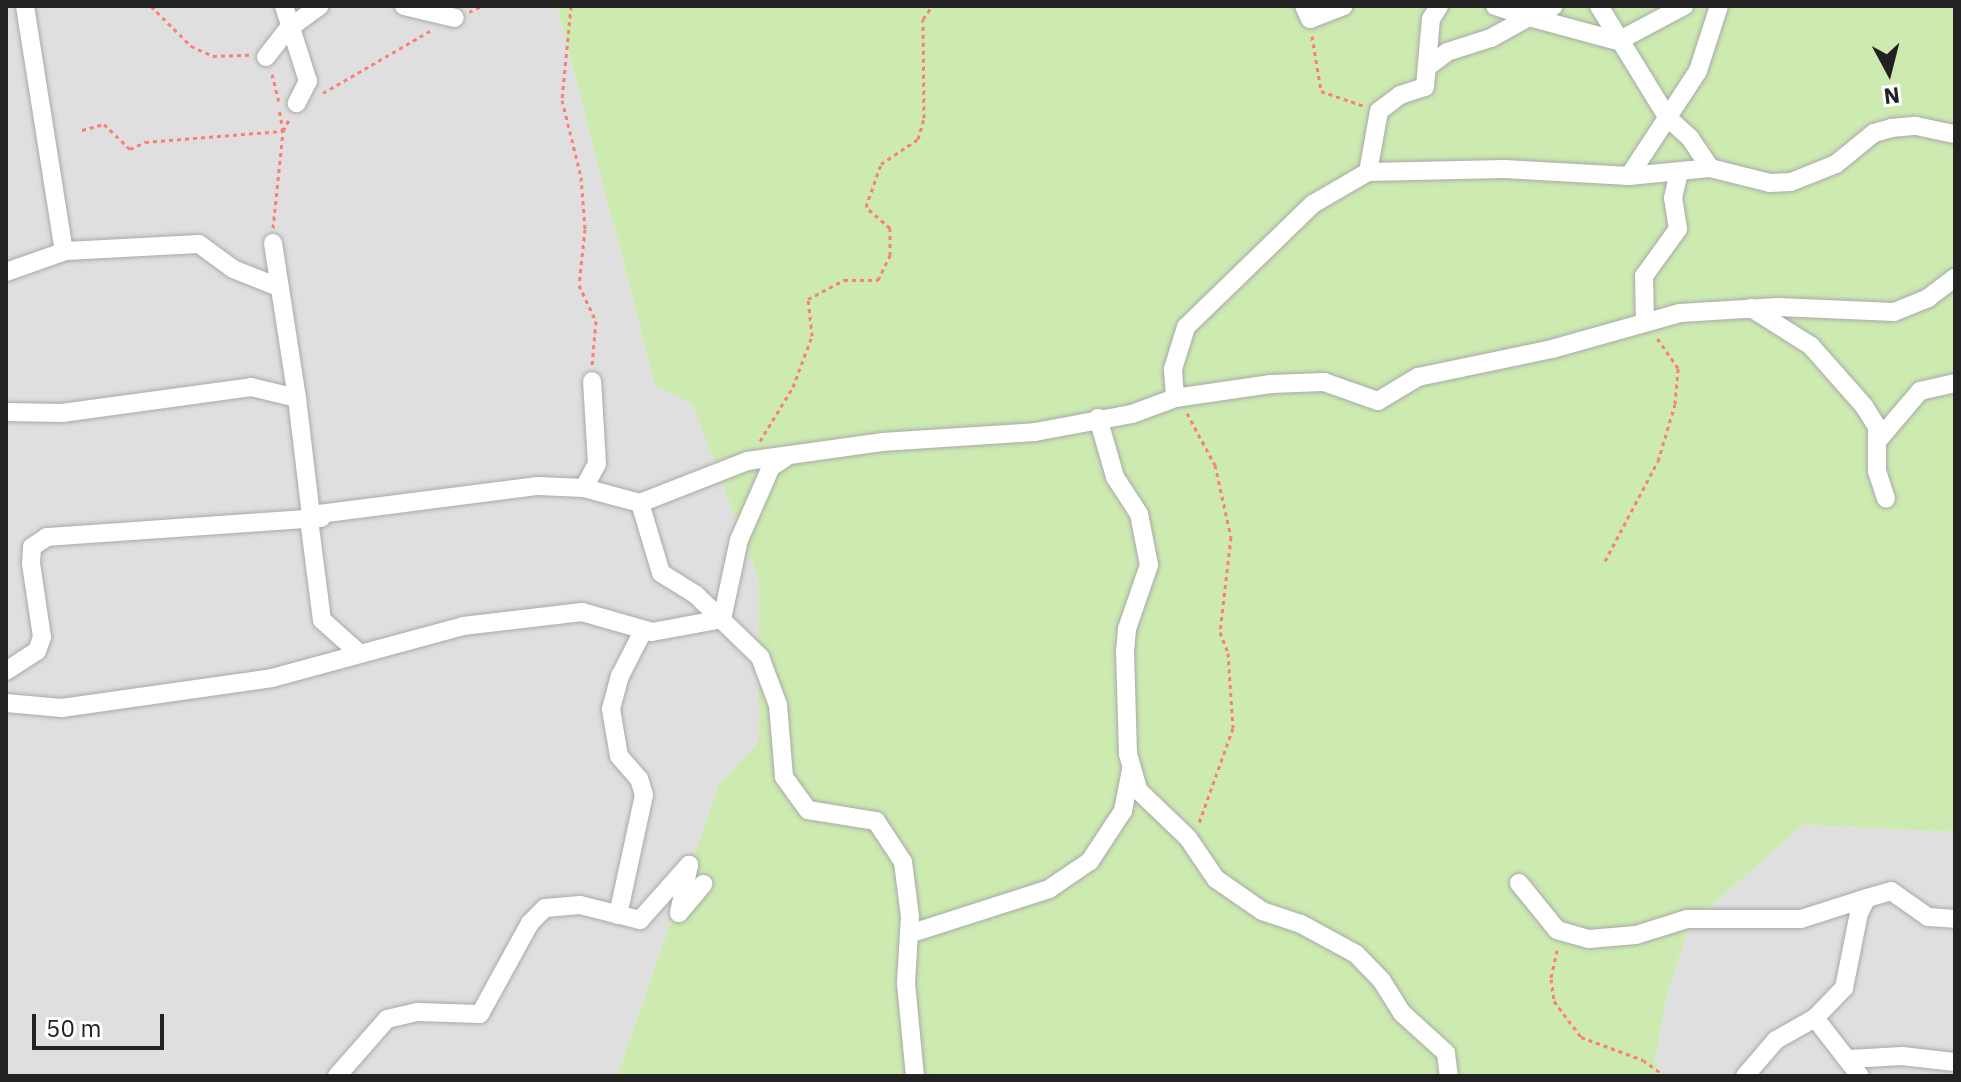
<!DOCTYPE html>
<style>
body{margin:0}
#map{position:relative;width:1961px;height:1082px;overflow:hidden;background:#f2efe9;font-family:"IBM Plex Sans",sans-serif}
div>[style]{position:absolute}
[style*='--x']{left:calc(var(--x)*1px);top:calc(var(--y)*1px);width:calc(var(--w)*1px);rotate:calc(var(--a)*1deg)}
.residential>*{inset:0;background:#e0dfdf}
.grass>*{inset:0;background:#cdebb0}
.path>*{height:3px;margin-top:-1.5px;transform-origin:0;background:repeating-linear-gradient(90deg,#fa8072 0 4px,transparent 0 8px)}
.roads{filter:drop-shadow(0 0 2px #a9a9a9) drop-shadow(0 0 2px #a9a9a9)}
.minor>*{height:18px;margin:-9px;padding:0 9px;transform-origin:9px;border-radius:9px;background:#fff}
span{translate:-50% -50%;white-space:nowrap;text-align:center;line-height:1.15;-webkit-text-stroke:6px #fff;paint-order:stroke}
.frame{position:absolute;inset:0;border:8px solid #222;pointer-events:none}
.north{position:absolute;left:1849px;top:32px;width:80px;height:80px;-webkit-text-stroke:6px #fff;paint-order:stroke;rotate:173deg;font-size:22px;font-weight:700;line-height:32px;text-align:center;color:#222}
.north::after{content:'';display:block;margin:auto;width:28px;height:36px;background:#222;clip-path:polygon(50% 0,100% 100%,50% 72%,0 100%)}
.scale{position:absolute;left:32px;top:1014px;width:132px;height:36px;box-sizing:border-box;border:4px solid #222;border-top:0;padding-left:10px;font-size:24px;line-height:28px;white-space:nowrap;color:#222;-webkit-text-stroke:6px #fff;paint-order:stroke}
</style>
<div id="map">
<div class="residential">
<i style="clip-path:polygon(6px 6px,557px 6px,655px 385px,692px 404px,759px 580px,759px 741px,719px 784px,617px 1076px,6px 1076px)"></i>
<i style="clip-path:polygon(1803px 825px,1955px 832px,1955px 1076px,1661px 1076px,1655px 1060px,1667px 994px,1690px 924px)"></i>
</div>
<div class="grass">
<i style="clip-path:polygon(557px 6px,1955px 6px,1955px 832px,1803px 825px,1690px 924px,1667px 994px,1655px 1060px,1661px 1076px,617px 1076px,719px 784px,759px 741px,759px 580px,692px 404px,655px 385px)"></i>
</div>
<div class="path">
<i style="--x:151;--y:6;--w:57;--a:45"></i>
<i style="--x:191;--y:46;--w:24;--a:24"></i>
<i style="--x:213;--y:56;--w:36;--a:-2"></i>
<i style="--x:571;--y:6;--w:94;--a:95.5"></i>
<i style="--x:562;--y:100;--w:79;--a:76.1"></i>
<i style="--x:581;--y:177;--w:52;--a:85.6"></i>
<i style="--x:585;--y:229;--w:56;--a:96.1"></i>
<i style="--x:579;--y:285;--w:40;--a:65"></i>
<i style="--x:596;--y:321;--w:44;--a:95.2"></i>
<i style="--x:469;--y:12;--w:14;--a:-25"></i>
<i style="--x:1312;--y:36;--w:56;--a:80.7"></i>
<i style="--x:1321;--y:91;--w:46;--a:19.2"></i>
<i style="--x:272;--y:74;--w:29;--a:76"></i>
<i style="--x:323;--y:93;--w:124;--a:-30.1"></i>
<i style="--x:82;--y:130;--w:23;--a:-15"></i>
<i style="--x:104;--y:124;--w:36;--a:44"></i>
<i style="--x:130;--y:149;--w:17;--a:-25"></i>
<i style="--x:145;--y:142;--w:138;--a:-4.6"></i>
<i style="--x:283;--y:131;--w:22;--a:-100"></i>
<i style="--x:273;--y:228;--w:98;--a:-84.1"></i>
<i style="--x:283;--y:131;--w:15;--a:-62"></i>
<i style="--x:1187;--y:413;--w:59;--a:61.7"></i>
<i style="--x:1215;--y:465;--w:74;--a:77.5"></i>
<i style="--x:1231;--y:537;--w:96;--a:96.6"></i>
<i style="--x:1220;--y:632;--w:22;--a:69"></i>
<i style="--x:1228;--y:653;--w:75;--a:86.2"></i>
<i style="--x:1233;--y:728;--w:104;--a:109.7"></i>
<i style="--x:760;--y:441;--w:63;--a:-58.6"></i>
<i style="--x:793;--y:387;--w:54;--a:-69.6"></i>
<i style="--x:812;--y:336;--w:37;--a:-96"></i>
<i style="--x:808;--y:299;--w:41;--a:-27.8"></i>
<i style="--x:844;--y:280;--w:34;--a:0"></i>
<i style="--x:878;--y:280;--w:28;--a:-64"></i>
<i style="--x:890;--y:255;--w:27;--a:-90"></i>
<i style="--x:890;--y:228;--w:32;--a:-139"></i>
<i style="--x:866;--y:207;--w:46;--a:-70.8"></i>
<i style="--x:881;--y:164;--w:45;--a:-34"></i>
<i style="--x:918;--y:139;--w:22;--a:-74"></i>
<i style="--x:924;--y:118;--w:99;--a:-90.6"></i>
<i style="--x:923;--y:19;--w:16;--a:-55"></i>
<i style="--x:1605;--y:561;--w:113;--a:-62.1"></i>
<i style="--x:1658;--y:461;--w:59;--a:-73.4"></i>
<i style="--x:1675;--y:404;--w:36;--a:-85"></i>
<i style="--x:1678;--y:368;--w:37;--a:-125"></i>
<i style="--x:1557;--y:950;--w:30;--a:102"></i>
<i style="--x:1551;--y:979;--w:22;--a:82"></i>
<i style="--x:1554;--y:1001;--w:45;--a:53.1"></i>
<i style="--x:1581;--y:1037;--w:66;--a:20.4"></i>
<i style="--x:1643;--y:1060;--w:27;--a:36"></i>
</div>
<div class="roads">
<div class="minor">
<i style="--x:25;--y:6;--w:248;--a:81"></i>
<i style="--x:284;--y:6;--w:79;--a:72.3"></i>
<i style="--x:308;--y:81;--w:25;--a:117"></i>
<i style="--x:404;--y:6;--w:52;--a:13.2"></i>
<i style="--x:1304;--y:6;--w:14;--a:65"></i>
<i style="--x:1310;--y:19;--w:36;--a:-21"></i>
<i style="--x:1495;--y:6;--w:36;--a:18"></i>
<i style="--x:1529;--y:17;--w:27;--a:-24"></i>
<i style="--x:1599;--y:6;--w:132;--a:58.4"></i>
<i style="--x:1668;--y:118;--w:30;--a:42"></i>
<i style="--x:1690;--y:138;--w:36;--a:56"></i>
<i style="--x:266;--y:57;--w:36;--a:-52"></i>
<i style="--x:288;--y:29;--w:39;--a:-36"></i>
<i style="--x:1430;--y:65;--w:21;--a:-37"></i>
<i style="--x:1447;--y:52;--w:46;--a:-17.7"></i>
<i style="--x:1491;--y:38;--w:43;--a:-28.9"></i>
<i style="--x:1529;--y:17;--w:92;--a:15.1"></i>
<i style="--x:1618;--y:41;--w:75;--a:-27.9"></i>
<i style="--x:1368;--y:172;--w:136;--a:-1.3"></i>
<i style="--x:1504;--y:169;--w:125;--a:3.2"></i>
<i style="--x:1629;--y:176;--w:81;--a:-5.6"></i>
<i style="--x:1710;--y:168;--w:62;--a:14"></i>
<i style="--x:1770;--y:183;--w:21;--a:-3"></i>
<i style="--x:1791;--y:182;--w:48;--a:-21.8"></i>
<i style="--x:1836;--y:164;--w:49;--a:-39.2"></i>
<i style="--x:1874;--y:133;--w:18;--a:-16"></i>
<i style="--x:1891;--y:128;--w:25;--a:-5"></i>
<i style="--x:1916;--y:126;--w:40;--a:12"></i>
<i style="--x:1629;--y:176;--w:126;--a:-56.7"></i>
<i style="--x:1698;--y:71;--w:68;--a:-72.1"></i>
<i style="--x:273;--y:243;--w:157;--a:81.2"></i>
<i style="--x:6;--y:272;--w:64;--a:-19.3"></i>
<i style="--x:66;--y:251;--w:133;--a:-3"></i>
<i style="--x:199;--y:244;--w:42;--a:36.3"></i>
<i style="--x:233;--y:269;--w:46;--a:21.6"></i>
<i style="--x:1751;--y:308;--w:71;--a:32.3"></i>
<i style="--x:1811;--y:346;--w:80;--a:48.5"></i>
<i style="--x:1864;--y:406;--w:25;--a:58"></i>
<i style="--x:1877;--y:427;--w:44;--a:90"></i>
<i style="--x:1877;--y:471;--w:29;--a:72"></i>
<i style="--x:1645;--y:322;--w:46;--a:-91.2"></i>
<i style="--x:1644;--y:276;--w:58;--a:-54.1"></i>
<i style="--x:1678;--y:229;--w:31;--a:-99"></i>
<i style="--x:1673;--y:198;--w:27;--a:-77"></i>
<i style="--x:1175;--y:398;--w:29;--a:-94"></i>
<i style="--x:1173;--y:369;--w:44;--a:-72.8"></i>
<i style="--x:1186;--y:327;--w:177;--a:-44.1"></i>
<i style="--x:1313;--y:204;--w:64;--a:-30.2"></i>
<i style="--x:1368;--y:172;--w:62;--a:-79.8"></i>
<i style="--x:1379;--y:111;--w:26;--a:-37"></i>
<i style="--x:1400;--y:95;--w:26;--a:-18"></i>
<i style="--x:1425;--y:87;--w:68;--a:-85"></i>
<i style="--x:1431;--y:19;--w:15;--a:-58"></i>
<i style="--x:6;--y:412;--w:56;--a:1"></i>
<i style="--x:62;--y:413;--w:191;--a:-7.8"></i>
<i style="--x:251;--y:387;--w:47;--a:13.4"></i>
<i style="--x:297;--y:398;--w:118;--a:83.2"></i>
<i style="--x:311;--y:515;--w:229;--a:-7.3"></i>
<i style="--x:538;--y:486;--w:46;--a:2.5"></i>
<i style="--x:584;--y:488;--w:58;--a:15"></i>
<i style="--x:640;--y:503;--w:115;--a:-21.4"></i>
<i style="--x:747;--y:461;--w:136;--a:-8"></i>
<i style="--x:882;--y:442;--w:153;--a:-3.7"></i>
<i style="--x:1035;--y:432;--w:99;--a:-10.5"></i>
<i style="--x:1132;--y:414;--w:46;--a:-20.4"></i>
<i style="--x:1175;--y:398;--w:97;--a:-8.3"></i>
<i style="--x:1271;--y:384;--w:53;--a:-2.2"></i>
<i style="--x:1324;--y:382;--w:57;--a:19.4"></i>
<i style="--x:1378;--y:401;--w:47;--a:-31"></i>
<i style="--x:1418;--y:377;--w:137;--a:-11.8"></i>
<i style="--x:1552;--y:349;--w:133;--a:-15.7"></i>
<i style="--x:1680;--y:313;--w:98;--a:-3.5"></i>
<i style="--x:1778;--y:307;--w:116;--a:2.5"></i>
<i style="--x:1894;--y:312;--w:37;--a:-22"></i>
<i style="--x:1928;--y:298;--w:34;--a:-37"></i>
<i style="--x:1098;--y:418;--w:61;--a:73.9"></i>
<i style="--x:1115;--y:477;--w:44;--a:57"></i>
<i style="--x:1139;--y:514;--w:52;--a:78.9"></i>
<i style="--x:1149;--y:565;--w:68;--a:109"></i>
<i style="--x:1127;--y:629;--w:23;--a:95"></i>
<i style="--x:1125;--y:652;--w:102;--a:88.3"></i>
<i style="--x:1128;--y:754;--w:37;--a:74"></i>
<i style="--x:1138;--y:790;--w:69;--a:43.8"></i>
<i style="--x:1188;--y:838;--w:50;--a:55.7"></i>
<i style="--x:1216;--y:879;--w:56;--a:34.8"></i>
<i style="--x:1262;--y:911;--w:41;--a:18.4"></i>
<i style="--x:1301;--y:924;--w:63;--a:28.6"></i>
<i style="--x:1356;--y:954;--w:37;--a:46"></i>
<i style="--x:1382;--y:981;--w:38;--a:58"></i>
<i style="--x:1402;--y:1013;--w:59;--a:42.3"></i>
<i style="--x:1446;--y:1053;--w:23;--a:83"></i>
<i style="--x:1880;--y:438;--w:62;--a:-49.6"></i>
<i style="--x:1920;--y:391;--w:36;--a:-13"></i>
<i style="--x:584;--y:488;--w:27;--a:-62"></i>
<i style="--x:597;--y:464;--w:83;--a:-93.4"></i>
<i style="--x:640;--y:503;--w:73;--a:73.3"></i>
<i style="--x:661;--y:573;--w:40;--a:32"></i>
<i style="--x:695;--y:594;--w:91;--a:44.1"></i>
<i style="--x:760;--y:657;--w:51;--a:69.4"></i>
<i style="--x:778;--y:705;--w:72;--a:85.2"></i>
<i style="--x:784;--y:777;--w:41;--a:54"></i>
<i style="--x:808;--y:810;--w:69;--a:9.2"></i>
<i style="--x:876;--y:821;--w:49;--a:56.6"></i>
<i style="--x:903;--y:862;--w:55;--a:82.7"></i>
<i style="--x:910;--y:917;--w:66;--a:93.5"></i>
<i style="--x:906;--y:983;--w:93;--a:84.5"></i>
<i style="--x:309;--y:519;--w:102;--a:82.7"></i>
<i style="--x:322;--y:620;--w:51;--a:41.8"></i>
<i style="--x:6;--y:671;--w:37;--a:-33"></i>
<i style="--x:37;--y:651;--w:15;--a:-70"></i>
<i style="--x:42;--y:637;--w:75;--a:-98.5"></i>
<i style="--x:31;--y:563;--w:16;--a:-86"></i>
<i style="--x:32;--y:547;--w:18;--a:-34"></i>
<i style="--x:47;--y:537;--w:275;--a:-4"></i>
<i style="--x:6;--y:703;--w:56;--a:5.1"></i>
<i style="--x:62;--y:708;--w:212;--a:-8.1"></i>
<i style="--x:272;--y:678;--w:198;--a:-15.2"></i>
<i style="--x:463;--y:626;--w:120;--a:-6.7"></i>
<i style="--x:582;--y:612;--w:73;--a:15.9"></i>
<i style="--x:652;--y:632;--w:71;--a:-10.5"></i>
<i style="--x:722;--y:619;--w:81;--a:-77.9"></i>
<i style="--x:739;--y:540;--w:80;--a:-66.3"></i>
<i style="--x:771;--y:467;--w:17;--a:-33"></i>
<i style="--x:1519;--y:883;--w:60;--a:51"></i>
<i style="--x:1557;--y:930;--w:33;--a:16"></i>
<i style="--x:1589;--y:939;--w:47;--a:-4.9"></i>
<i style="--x:1636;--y:935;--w:53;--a:-17.4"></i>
<i style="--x:1687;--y:919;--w:114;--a:0"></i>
<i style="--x:1801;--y:919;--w:69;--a:-17.7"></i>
<i style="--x:618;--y:915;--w:123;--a:-77.8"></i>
<i style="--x:644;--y:795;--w:17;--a:-107"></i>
<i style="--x:639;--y:779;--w:30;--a:-131"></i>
<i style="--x:619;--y:756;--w:48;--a:-99.7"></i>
<i style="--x:611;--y:709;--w:34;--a:-75"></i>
<i style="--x:620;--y:676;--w:51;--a:-62.9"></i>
<i style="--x:909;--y:934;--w:147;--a:-17.8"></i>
<i style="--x:1049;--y:889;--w:50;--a:-34.3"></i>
<i style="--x:1090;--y:861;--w:60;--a:-56.6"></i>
<i style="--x:1123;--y:811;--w:42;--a:-79"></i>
<i style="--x:1815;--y:1018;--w:73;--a:52.2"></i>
<i style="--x:1849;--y:1059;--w:53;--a:-3.2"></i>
<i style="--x:1902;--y:1056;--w:53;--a:6.5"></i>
<i style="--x:337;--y:1076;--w:76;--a:-48.7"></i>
<i style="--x:387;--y:1019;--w:32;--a:-13"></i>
<i style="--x:418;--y:1012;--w:62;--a:1.8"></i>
<i style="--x:480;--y:1014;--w:104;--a:-61.2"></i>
<i style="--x:530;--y:923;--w:21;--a:-45"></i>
<i style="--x:545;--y:908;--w:35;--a:-5"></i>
<i style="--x:580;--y:905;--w:62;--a:14"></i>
<i style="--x:640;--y:920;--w:74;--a:-48.3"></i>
<i style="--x:689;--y:865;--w:49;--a:101.8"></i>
<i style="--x:679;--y:913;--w:38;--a:-50"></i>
<i style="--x:1745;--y:1076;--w:48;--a:-49.3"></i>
<i style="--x:1776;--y:1040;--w:45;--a:-29.4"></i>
<i style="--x:1815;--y:1018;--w:42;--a:-46"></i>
<i style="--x:1844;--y:988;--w:76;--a:-78.7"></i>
<i style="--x:1859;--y:913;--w:17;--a:-62"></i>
<i style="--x:1867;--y:898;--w:25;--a:-16"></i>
<i style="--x:1891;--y:891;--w:45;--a:35.1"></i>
<i style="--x:1928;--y:917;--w:27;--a:4"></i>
</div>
</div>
<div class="frame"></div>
<div class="north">N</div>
<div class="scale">50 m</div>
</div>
